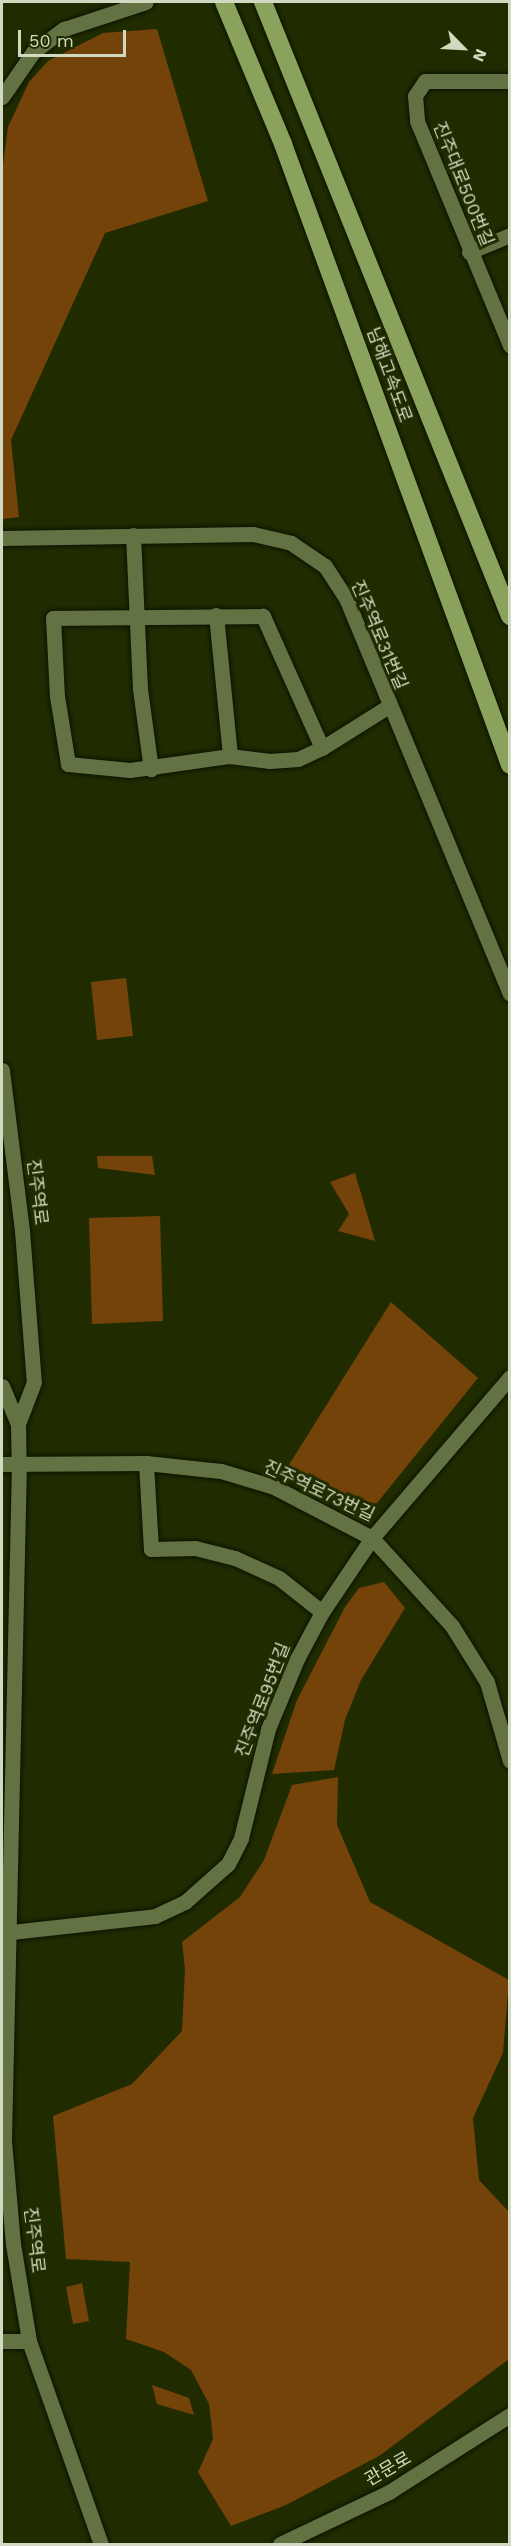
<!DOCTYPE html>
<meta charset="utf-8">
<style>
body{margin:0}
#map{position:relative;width:511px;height:2546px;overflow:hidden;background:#202c00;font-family:"Work Sans","Noto Sans KR",sans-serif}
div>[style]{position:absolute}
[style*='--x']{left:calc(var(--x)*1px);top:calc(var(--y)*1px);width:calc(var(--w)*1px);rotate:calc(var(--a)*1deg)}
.green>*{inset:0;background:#734309}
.roads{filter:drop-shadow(0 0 2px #0c1300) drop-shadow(0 0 2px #0c1300)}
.minor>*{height:15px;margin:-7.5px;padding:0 7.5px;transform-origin:7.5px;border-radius:7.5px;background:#627243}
.highway>*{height:18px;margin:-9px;padding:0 9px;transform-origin:9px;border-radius:9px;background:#8aa25b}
span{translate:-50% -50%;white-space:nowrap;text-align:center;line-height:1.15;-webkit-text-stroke:6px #202c00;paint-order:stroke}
.street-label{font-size:18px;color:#d1dac1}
.frame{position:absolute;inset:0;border:3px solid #d1dac1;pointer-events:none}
.north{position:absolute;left:433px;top:18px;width:60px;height:60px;-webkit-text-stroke:4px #202c00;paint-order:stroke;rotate:114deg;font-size:16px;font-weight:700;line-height:24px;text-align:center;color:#d1dac1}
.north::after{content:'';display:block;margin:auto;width:21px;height:27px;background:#d1dac1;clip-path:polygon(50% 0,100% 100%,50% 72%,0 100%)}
.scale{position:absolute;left:18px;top:30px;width:108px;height:27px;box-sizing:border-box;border:3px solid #d1dac1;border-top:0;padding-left:8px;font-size:18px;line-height:21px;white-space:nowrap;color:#d1dac1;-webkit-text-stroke:4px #202c00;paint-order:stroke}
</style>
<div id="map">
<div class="green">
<i style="clip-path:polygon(157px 29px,208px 201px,105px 233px,11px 440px,19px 517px,2px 519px,2px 172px,8px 127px,29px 82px,48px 61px,103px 33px)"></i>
<i style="clip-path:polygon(126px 978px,133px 1036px,97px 1040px,91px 982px)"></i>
<i style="clip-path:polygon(97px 1156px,152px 1156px,155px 1175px,98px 1168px)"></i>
<i style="clip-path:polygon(355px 1173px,375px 1241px,338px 1231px,349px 1214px,330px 1182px)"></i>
<i style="clip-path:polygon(160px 1216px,163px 1321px,92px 1324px,89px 1218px)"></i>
<i style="clip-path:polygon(391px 1302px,478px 1378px,377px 1503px,357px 1508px,287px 1468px)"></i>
<i style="clip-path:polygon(384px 1582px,405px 1608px,361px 1680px,345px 1720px,334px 1770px,272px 1774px,297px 1700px,345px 1607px,359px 1588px)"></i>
<i style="clip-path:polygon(338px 1777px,337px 1825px,370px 1902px,509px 1980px,503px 2053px,473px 2118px,479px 2180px,509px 2212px,509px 2359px,379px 2456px,286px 2505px,231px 2526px,198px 2472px,213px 2439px,209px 2404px,191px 2370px,164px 2352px,126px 2339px,130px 2262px,66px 2259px,53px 2116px,132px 2084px,182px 2031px,185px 1969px,182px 1942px,240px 1897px,264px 1860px,292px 1785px)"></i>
<i style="clip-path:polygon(82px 2283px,89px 2321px,73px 2324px,66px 2287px)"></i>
<i style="clip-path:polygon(152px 2385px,189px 2398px,194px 2415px,157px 2404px)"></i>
</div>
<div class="roads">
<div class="minor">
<i style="--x:510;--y:81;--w:85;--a:180"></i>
<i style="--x:425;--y:81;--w:18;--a:124"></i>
<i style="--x:415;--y:96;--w:25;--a:85"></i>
<i style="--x:417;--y:121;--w:243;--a:67.5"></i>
<i style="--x:2;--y:97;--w:55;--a:-55.4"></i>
<i style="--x:33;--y:52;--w:39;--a:-37"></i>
<i style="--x:64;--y:29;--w:86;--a:-18.2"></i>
<i style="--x:469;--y:252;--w:44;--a:-22.5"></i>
<i style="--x:133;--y:535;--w:154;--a:87.4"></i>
<i style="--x:140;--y:689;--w:81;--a:82.2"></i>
<i style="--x:2;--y:538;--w:251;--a:-0.9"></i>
<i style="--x:253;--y:534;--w:39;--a:13"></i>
<i style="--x:291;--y:543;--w:41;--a:34.1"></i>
<i style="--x:325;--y:566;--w:38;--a:57"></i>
<i style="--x:346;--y:598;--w:428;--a:67.5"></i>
<i style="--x:216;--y:615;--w:142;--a:84.3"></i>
<i style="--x:322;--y:748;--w:145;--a:-114.1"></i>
<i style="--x:263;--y:616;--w:210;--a:179.5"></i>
<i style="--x:53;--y:618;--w:78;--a:87.1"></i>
<i style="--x:57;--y:696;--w:69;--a:80.8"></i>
<i style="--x:68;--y:764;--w:62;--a:5.5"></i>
<i style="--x:130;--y:770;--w:101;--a:-8"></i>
<i style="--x:230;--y:756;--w:40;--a:7.1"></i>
<i style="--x:270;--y:761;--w:28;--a:-4"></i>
<i style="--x:298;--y:759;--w:26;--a:-25"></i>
<i style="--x:322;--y:748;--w:79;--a:-32.1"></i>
<i style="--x:2;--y:1070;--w:162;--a:82.9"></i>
<i style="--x:22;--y:1231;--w:151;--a:85.5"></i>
<i style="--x:34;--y:1382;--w:45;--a:110.9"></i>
<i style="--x:2;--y:1386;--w:41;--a:67.2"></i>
<i style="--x:18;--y:1424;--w:39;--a:89"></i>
<i style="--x:19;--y:1463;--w:678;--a:91.27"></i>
<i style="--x:4;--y:2141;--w:103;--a:85"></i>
<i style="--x:13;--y:2244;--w:98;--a:80.6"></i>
<i style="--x:29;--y:2341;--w:215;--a:70.5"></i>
<i style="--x:146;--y:1463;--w:86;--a:86.7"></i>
<i style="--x:151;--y:1549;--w:44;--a:-1.3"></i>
<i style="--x:195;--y:1548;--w:41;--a:14"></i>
<i style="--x:235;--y:1558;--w:48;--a:24.4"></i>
<i style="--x:279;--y:1578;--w:55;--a:38.3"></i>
<i style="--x:2;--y:1464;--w:144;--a:-0.4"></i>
<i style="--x:146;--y:1463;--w:75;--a:6.1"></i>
<i style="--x:221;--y:1471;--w:55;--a:16.8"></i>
<i style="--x:274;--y:1487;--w:110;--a:27.5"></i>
<i style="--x:372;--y:1538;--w:119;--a:47.7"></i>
<i style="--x:452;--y:1626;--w:66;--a:58"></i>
<i style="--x:487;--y:1682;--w:82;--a:73.8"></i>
<i style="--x:2;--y:1933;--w:154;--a:-6.3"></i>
<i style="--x:155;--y:1916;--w:33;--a:-25"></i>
<i style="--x:185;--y:1902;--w:57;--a:-41.5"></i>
<i style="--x:228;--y:1864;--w:29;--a:-63"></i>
<i style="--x:241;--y:1838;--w:112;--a:-76.1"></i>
<i style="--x:268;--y:1729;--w:76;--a:-67.5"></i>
<i style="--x:297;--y:1659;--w:53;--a:-62"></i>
<i style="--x:322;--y:1612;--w:89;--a:-56"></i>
<i style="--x:372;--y:1538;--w:212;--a:-49.4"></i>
<i style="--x:2;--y:2341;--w:27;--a:0"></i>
<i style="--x:280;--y:2544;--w:121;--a:-25.5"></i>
<i style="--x:389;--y:2492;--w:143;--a:-32.5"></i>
</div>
<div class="highway">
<i style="--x:224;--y:2;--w:154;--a:67.4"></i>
<i style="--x:283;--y:144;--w:661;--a:69.92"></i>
<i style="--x:263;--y:2;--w:662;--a:68.09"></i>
</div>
</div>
<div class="street-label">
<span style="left:463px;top:184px;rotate:68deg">진주대로500번길</span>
<span style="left:389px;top:375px;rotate:70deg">남해고속도로</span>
<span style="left:379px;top:635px;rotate:67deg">진주역로31번길</span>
<span style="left:37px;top:1192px;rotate:83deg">진주역로</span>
<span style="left:319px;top:1491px;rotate:25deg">진주역로73번길</span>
<span style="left:263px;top:1700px;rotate:-69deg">진주역로95번길</span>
<span style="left:34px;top:2240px;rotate:83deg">진주역로</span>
<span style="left:388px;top:2469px;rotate:-30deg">관문로</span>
</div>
<div class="frame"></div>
<div class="north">N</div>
<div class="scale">50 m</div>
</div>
